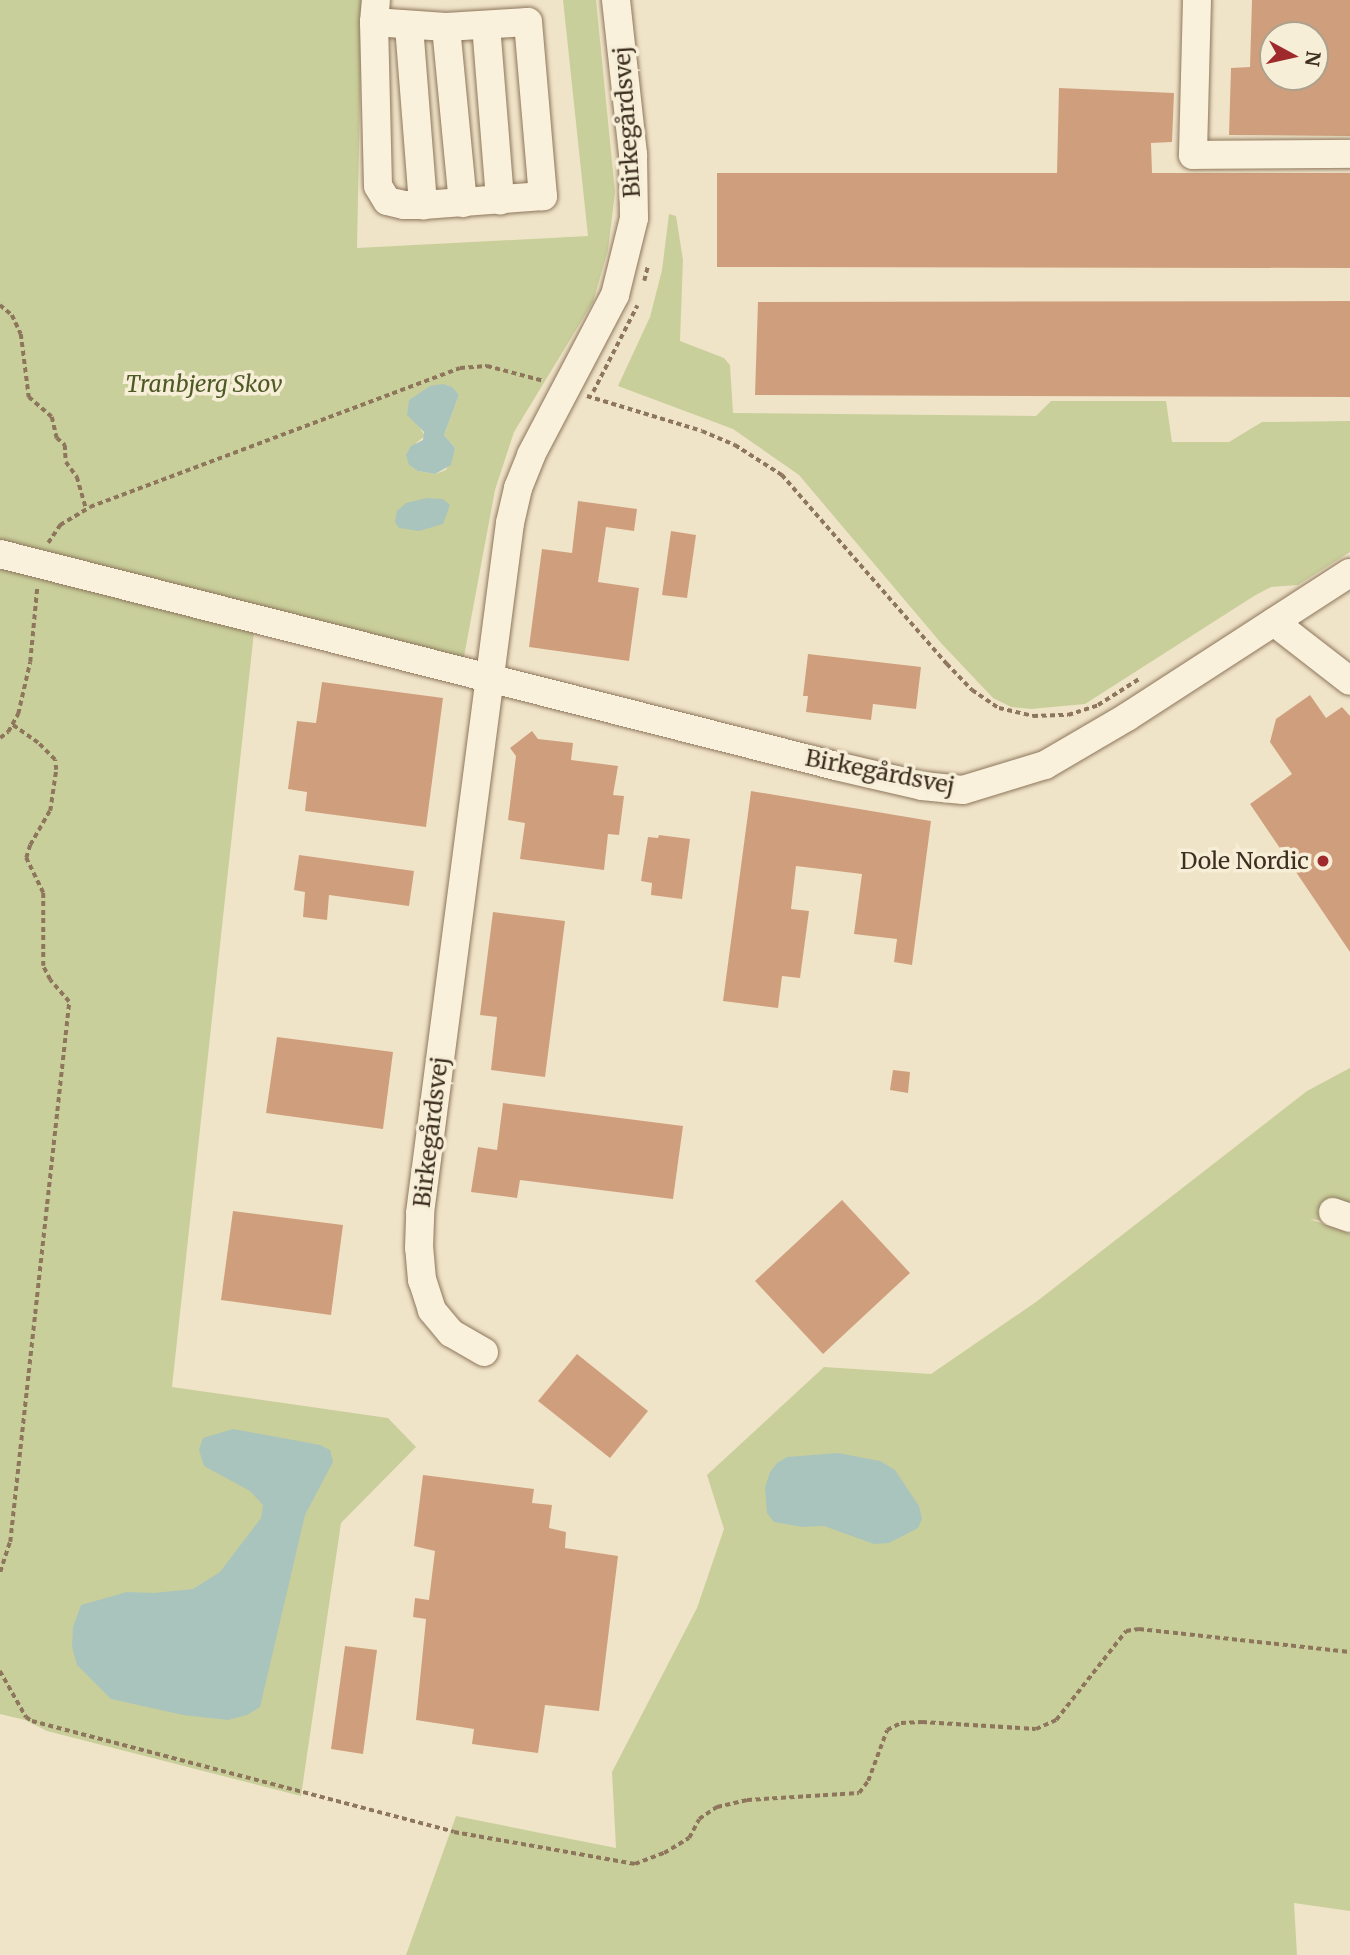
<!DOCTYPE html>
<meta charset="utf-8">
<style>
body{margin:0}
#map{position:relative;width:1350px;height:1955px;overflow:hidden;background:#f0e4c8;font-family:Merriweather,serif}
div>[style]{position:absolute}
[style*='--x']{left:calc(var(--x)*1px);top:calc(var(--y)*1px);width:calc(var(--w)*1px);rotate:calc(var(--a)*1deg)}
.green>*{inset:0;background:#c9cf9b}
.water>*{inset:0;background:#a9c4bc}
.building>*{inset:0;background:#cf9f7d}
.path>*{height:3.5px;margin-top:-1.75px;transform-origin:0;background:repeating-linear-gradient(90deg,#8d765c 0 5px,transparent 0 8.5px)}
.roads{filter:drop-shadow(0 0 2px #8d765c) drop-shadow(0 0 2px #8d765c)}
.minor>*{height:28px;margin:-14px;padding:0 14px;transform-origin:14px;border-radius:14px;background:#faf1dc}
.dots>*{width:19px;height:19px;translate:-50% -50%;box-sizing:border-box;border:4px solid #f7eed8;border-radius:50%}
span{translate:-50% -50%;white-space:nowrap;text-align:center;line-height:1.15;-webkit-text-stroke:7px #f7eed8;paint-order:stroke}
.street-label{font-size:23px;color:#3d2e20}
.park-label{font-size:23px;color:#4d5a26;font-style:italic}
.poi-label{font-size:23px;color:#3d2e20}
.right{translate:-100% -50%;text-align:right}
.north{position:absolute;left:1259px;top:21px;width:70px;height:70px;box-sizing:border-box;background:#f7eed8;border:2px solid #ada18e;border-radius:50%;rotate:98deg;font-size:19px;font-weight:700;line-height:28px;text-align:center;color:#3d2e20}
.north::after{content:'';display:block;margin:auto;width:24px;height:32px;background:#9e2a2b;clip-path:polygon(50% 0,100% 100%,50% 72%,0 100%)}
</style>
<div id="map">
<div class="green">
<i style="clip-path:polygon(evenodd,0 0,362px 0,357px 248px,588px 236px,563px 0,596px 0,615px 192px,608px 250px,593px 302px,514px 432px,495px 490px,463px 662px,254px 632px,172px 1387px,388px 1418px,416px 1447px,341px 1523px,301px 1796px,47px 1731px,25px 1720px,0 1714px,0 0,459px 395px,444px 435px,455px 448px,446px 470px,435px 474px,418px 471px,416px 443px,425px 436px,418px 425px,459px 395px)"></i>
<i style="clip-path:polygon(669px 214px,676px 216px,683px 260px,680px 341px,724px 358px,730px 365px,733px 413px,1036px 416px,1051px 401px,1166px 401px,1172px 442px,1229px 442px,1262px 422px,1350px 421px,1350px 552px,1298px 585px,1271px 587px,1254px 596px,1085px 704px,1031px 709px,1011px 707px,993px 698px,941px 643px,799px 475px,733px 429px,618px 386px,650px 317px,662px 270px)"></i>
<i style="clip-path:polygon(1350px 1068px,1350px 1224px,1310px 1219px,1350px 1234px,1350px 1911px,1294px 1903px,1297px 1955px,406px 1955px,456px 1816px,616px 1848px,612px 1772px,697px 1608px,724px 1529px,707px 1475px,824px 1367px,931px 1374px,1036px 1302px,1307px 1091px)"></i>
</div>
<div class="water">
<i style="clip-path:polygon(443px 384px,452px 387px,459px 395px,444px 435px,455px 448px,451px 465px,435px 474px,418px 471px,409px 465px,406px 455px,411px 446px,423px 440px,424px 432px,407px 415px,409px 400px,430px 386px)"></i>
<i style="clip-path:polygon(427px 498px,443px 499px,450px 505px,443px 524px,419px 531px,399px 528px,395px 522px,397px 511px,406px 503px)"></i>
<i style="clip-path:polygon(233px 1429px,320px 1445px,330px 1450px,333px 1462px,305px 1515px,260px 1707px,247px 1715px,228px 1720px,183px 1715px,111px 1699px,77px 1665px,72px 1647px,73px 1627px,81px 1605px,127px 1592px,154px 1593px,193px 1589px,220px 1572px,261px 1518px,263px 1505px,250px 1491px,204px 1466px,199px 1450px,203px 1438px)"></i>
<i style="clip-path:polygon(838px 1453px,880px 1461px,895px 1470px,919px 1506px,922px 1519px,918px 1528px,889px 1543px,874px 1544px,824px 1526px,803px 1527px,774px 1522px,767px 1513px,765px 1488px,770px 1472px,777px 1463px,787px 1457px)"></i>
</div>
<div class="building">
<i style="clip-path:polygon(evenodd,1252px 0,1350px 0,1350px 136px,1229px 135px,1231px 68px,1250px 67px,1252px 0,1273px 35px,1315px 35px,1315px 77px,1273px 77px,1273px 35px)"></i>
<i style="clip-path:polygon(1059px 88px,1174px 93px,1172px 142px,1151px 143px,1152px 173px,1350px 173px,1350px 268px,717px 267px,717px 173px,1057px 173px)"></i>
<i style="clip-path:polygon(1350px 301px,1350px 397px,755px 395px,758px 302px)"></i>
<i style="clip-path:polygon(578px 501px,637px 509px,634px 531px,606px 527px,598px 582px,639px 588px,629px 661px,529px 647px,542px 549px,572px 553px)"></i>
<i style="clip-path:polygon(671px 531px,696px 535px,687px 598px,662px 595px)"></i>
<i style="clip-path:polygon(808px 654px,921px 667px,916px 709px,873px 704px,871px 720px,806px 712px,808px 696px,803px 696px)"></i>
<i style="clip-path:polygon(322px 682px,443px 698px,426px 827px,305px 811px,307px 792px,288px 789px,297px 721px,316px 723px)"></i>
<i style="clip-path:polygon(1310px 695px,1326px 718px,1342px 707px,1350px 716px,1350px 952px,1250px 804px,1292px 774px,1270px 742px,1276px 719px)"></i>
<i style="clip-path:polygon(532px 731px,538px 739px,573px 743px,571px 760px,618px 766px,613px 795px,624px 796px,619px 835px,608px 834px,604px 870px,520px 859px,525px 823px,508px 820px,516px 756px,510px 748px)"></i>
<i style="clip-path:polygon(751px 791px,931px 821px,912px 965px,894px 962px,897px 939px,854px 934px,862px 874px,796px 866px,791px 909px,809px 911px,800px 978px,782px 976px,778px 1008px,723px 1001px)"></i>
<i style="clip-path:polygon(659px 835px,690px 839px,682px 899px,651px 895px,652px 883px,641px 881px,648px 837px,658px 838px)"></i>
<i style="clip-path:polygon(299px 855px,414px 871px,409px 906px,329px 895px,327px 920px,303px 917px,305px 892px,294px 890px)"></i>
<i style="clip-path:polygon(493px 912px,565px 921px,545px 1077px,491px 1070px,497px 1017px,480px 1015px)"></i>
<i style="clip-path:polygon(277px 1037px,393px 1052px,383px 1129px,266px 1113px)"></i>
<i style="clip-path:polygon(893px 1070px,910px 1072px,908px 1093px,890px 1090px)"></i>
<i style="clip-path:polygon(503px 1103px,683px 1126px,673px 1199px,520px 1180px,517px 1198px,471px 1192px,478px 1147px,497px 1150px)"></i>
<i style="clip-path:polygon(842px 1200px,910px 1273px,823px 1354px,755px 1281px)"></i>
<i style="clip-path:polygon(233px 1211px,343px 1225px,331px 1315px,221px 1300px)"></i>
<i style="clip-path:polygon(577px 1354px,648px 1411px,610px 1458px,538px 1401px)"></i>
<i style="clip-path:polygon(423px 1475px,534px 1489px,532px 1503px,552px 1505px,549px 1528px,566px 1532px,565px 1548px,618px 1556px,599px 1711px,545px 1705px,538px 1753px,472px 1744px,474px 1729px,416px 1720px,426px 1619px,413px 1617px,415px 1598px,429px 1600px,435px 1551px,414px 1546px)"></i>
<i style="clip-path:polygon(345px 1646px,377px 1650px,363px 1754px,331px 1749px)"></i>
</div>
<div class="path">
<i style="--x:644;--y:281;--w:16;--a:-76"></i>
<i style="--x:0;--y:305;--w:16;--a:40"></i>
<i style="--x:12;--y:315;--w:21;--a:65"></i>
<i style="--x:21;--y:334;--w:64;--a:82.8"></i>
<i style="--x:29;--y:397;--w:30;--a:41"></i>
<i style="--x:52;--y:417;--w:22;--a:77"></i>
<i style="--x:57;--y:438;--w:11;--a:41"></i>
<i style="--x:65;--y:445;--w:17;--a:87"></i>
<i style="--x:66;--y:462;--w:19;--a:54"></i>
<i style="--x:77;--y:477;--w:33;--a:74"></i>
<i style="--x:593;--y:392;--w:97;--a:-62.9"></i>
<i style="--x:587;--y:396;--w:120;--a:16.9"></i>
<i style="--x:702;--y:431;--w:36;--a:23"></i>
<i style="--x:735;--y:445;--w:56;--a:32.6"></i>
<i style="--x:782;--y:475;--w:251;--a:48.9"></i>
<i style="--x:947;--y:664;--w:36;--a:46"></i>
<i style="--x:972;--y:690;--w:32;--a:34"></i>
<i style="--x:999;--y:708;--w:35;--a:13"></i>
<i style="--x:1033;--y:716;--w:35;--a:-2"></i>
<i style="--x:1068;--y:715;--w:32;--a:-18"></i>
<i style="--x:1098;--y:705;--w:49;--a:-32.4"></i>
<i style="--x:48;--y:543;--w:22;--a:-56"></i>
<i style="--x:60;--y:525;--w:35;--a:-31"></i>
<i style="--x:90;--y:507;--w:395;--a:-20.6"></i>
<i style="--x:460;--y:368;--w:27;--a:-4"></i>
<i style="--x:487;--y:366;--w:59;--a:14.7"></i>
<i style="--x:0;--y:738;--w:10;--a:-37"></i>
<i style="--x:8;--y:732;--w:21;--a:-61"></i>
<i style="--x:18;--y:714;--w:53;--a:-77"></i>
<i style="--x:30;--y:662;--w:74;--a:-84.6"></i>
<i style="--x:0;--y:1572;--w:32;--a:-72"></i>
<i style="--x:10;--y:1542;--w:543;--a:-83.76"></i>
<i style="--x:69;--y:1002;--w:29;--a:-131"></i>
<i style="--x:50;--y:980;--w:16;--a:-117"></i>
<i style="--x:43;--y:966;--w:73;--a:-90"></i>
<i style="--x:43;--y:893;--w:39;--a:-116"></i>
<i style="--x:26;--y:858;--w:14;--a:-73"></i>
<i style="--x:30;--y:845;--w:39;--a:-60"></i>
<i style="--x:50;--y:811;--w:41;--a:-81.7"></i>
<i style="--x:56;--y:770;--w:10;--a:-96"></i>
<i style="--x:55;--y:760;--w:24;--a:-135"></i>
<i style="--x:38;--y:743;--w:32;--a:-145"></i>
<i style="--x:0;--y:1671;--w:53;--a:60.5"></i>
<i style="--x:26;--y:1717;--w:7;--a:34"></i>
<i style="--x:32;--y:1721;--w:436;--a:14.7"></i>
<i style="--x:454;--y:1832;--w:184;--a:10"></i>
<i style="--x:635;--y:1864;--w:31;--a:-21"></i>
<i style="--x:664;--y:1853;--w:29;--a:-31"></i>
<i style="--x:689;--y:1838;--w:21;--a:-62"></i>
<i style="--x:699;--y:1819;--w:22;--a:-34"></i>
<i style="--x:717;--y:1807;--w:31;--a:-13"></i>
<i style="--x:747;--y:1800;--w:112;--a:-3.6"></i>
<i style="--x:859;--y:1793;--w:15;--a:-53"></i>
<i style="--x:868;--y:1781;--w:54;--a:-69.6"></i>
<i style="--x:887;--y:1730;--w:16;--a:-27"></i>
<i style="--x:901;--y:1723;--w:21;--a:-3"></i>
<i style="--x:922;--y:1722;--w:114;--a:3.5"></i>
<i style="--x:1036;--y:1729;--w:22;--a:-24"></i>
<i style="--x:1056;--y:1720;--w:113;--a:-51.8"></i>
<i style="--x:1126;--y:1631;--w:13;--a:-9"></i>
<i style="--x:1139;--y:1629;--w:212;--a:6.2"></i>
</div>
<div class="roads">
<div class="minor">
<i style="--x:1197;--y:0;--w:155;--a:91.5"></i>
<i style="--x:1193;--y:155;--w:157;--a:-0.4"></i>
<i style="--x:374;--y:22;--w:72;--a:4"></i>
<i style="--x:446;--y:27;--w:82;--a:-3.5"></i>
<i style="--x:528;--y:22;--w:175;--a:85.1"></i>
<i style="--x:543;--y:196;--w:120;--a:175.7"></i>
<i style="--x:423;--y:205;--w:19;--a:180"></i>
<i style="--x:404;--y:205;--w:17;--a:-167"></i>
<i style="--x:387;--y:201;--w:17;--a:-121"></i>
<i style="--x:378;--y:186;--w:164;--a:-91.4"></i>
<i style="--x:374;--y:22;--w:22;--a:-85"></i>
<i style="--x:486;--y:25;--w:176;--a:85.4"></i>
<i style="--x:409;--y:26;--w:180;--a:85.5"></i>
<i style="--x:446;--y:27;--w:177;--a:84.5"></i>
<i style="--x:0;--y:554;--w:862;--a:14.23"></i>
<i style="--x:836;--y:766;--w:88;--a:13.1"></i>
<i style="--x:922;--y:786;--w:41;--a:5.6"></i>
<i style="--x:963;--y:790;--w:86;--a:-17"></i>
<i style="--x:1045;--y:765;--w:95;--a:-30.3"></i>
<i style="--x:1127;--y:717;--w:265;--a:-32.9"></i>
<i style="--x:1274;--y:622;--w:96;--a:37.8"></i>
<i style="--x:1333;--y:1212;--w:18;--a:19"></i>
<i style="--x:484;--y:1352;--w:38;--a:-150"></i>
<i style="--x:451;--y:1333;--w:30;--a:-130"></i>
<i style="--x:432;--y:1310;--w:32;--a:-108"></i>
<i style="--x:422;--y:1280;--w:32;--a:-95"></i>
<i style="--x:419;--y:1248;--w:35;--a:-88"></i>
<i style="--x:420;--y:1213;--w:696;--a:-82.57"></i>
<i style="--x:510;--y:523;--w:36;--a:-77"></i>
<i style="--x:518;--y:488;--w:35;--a:-68"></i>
<i style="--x:531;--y:455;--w:181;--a:-62.3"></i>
<i style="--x:615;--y:295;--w:79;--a:-76.1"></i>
<i style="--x:634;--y:218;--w:64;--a:-90.9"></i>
<i style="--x:633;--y:154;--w:155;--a:-96.3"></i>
</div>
</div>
<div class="dots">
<i style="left:1323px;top:861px;background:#9e2a2b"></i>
</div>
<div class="street-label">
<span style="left:627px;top:122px;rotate:-94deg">Birkegårdsvej</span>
<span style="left:880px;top:772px;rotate:11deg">Birkegårdsvej</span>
<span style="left:431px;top:1132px;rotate:-83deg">Birkegårdsvej</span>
</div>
<div class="park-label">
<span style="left:204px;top:384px">Tranbjerg Skov</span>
</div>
<div class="poi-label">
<span class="right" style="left:1309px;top:861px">Dole Nordic</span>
</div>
<div class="north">N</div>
</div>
